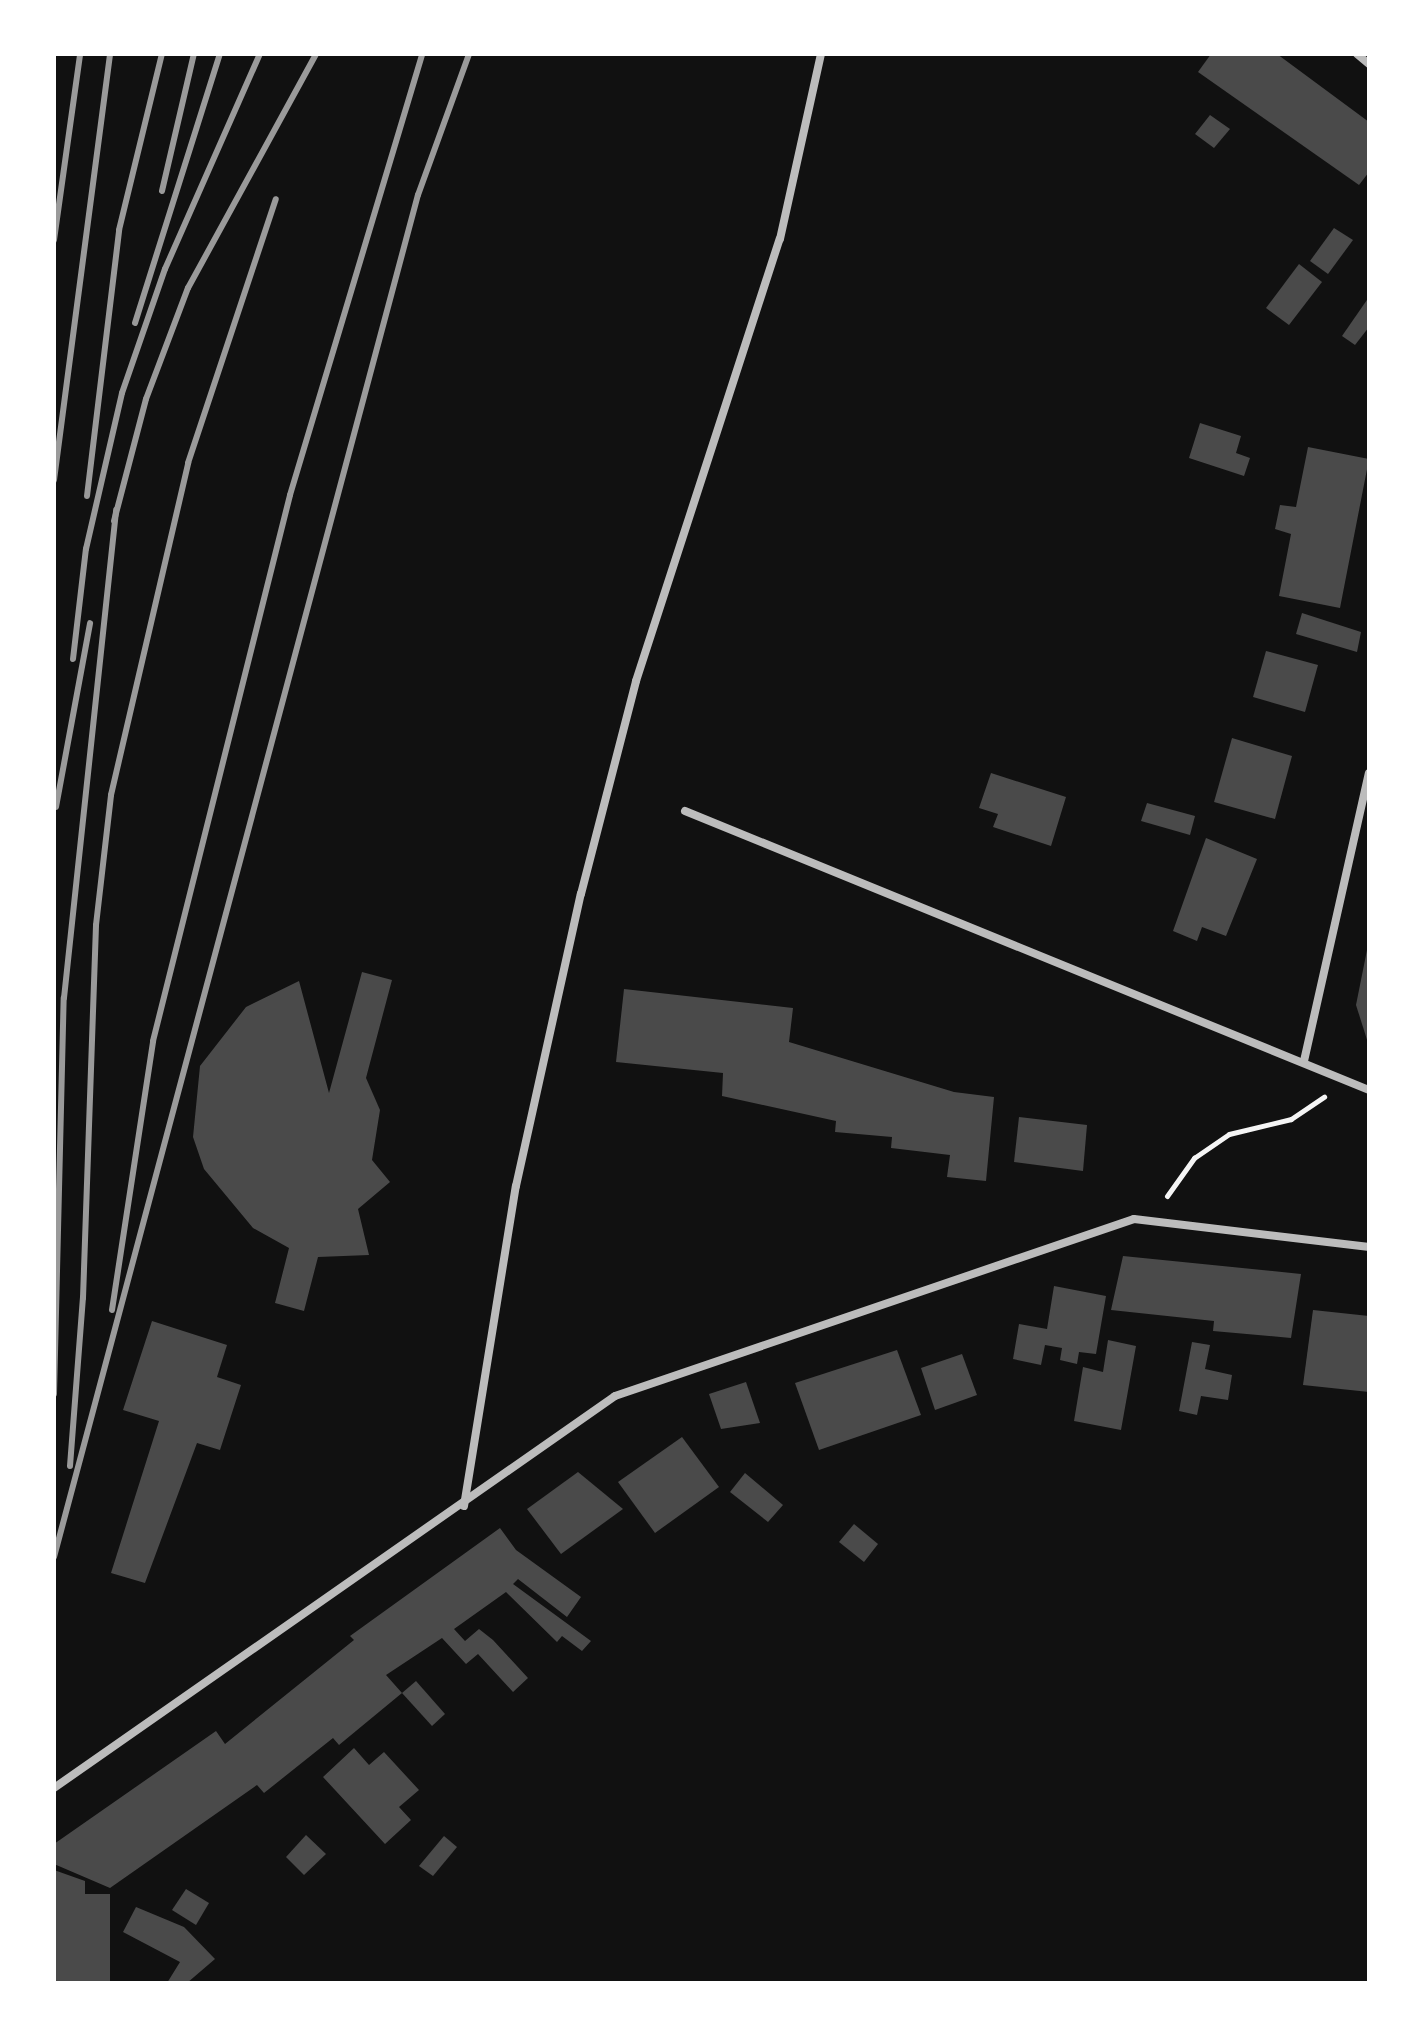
<!DOCTYPE html>
<style>
body{margin:0}
#map{position:relative;width:1423px;height:2037px;overflow:hidden;background:#111;font-family:"Nunito Sans",sans-serif}
div>[style]{position:absolute}
[style*='--x']{left:calc(var(--x)*1px);top:calc(var(--y)*1px);width:calc(var(--w)*1px);rotate:calc(var(--a)*1deg)}
.building>*{inset:0;background:#4a4a4a}
.path>*{height:5px;margin:-2.5px;padding:0 2.5px;transform-origin:2.5px;border-radius:2.5px;background:#f5f5f5}
.minor>*{height:8px;margin:-4px;padding:0 4px;transform-origin:4px;border-radius:4px;background:#bcbcbc}
.rail>*{height:6px;margin:-3px;padding:0 3px;transform-origin:3px;border-radius:3px;background:#9a9a9a}
span{translate:-50% -50%;white-space:nowrap;text-align:center;line-height:1.15;-webkit-text-stroke:6px #fff;paint-order:stroke}
.frame{position:absolute;inset:0;border:56px solid #fff;pointer-events:none}
</style>
<div id="map">
<div class="building">
<i style="clip-path:polygon(1211px 54px,1277px 54px,1369px 122px,1369px 172px,1359px 185px,1198px 72px)"></i>
<i style="clip-path:polygon(1210px 115px,1230px 129px,1214px 148px,1195px 134px)"></i>
<i style="clip-path:polygon(1334px 228px,1353px 240px,1328px 274px,1310px 261px)"></i>
<i style="clip-path:polygon(1299px 264px,1322px 282px,1289px 325px,1266px 308px)"></i>
<i style="clip-path:polygon(1369px 297px,1369px 327px,1355px 345px,1342px 336px)"></i>
<i style="clip-path:polygon(1200px 423px,1241px 436px,1236px 453px,1250px 458px,1244px 476px,1189px 458px)"></i>
<i style="clip-path:polygon(1308px 447px,1369px 459px,1340px 608px,1279px 596px,1291px 534px,1275px 529px,1280px 505px,1296px 507px)"></i>
<i style="clip-path:polygon(1302px 613px,1361px 632px,1357px 652px,1296px 634px)"></i>
<i style="clip-path:polygon(1266px 651px,1318px 665px,1305px 712px,1253px 697px)"></i>
<i style="clip-path:polygon(1232px 738px,1292px 756px,1275px 819px,1214px 802px)"></i>
<i style="clip-path:polygon(991px 773px,1066px 797px,1051px 846px,993px 827px,998px 814px,979px 808px)"></i>
<i style="clip-path:polygon(1147px 803px,1195px 816px,1190px 835px,1141px 821px)"></i>
<i style="clip-path:polygon(1206px 838px,1257px 859px,1226px 936px,1202px 927px,1197px 941px,1173px 931px)"></i>
<i style="clip-path:polygon(1369px 940px,1369px 1046px,1356px 1005px)"></i>
<i style="clip-path:polygon(362px 972px,392px 980px,366px 1078px,380px 1110px,372px 1160px,390px 1182px,358px 1209px,369px 1255px,318px 1257px,304px 1311px,275px 1303px,289px 1248px,253px 1228px,204px 1169px,193px 1137px,200px 1066px,246px 1007px,299px 981px,329px 1093px)"></i>
<i style="clip-path:polygon(624px 989px,793px 1008px,789px 1042px,954px 1092px,994px 1097px,986px 1181px,947px 1177px,950px 1155px,891px 1148px,892px 1137px,835px 1132px,836px 1121px,722px 1096px,723px 1073px,616px 1062px)"></i>
<i style="clip-path:polygon(1019px 1117px,1087px 1125px,1083px 1171px,1014px 1162px)"></i>
<i style="clip-path:polygon(1123px 1256px,1301px 1274px,1291px 1338px,1213px 1331px,1214px 1321px,1111px 1310px)"></i>
<i style="clip-path:polygon(1054px 1286px,1106px 1296px,1096px 1354px,1079px 1352px,1077px 1364px,1060px 1360px,1062px 1348px,1045px 1345px,1041px 1365px,1013px 1359px,1019px 1324px,1047px 1329px)"></i>
<i style="clip-path:polygon(1313px 1310px,1369px 1316px,1369px 1392px,1303px 1385px)"></i>
<i style="clip-path:polygon(152px 1321px,227px 1345px,217px 1377px,241px 1385px,220px 1450px,197px 1443px,145px 1583px,111px 1573px,159px 1421px,123px 1410px)"></i>
<i style="clip-path:polygon(1108px 1340px,1136px 1346px,1121px 1430px,1074px 1421px,1083px 1367px,1103px 1372px)"></i>
<i style="clip-path:polygon(1192px 1342px,1210px 1345px,1205px 1369px,1232px 1375px,1228px 1400px,1201px 1396px,1197px 1415px,1179px 1411px)"></i>
<i style="clip-path:polygon(897px 1350px,921px 1415px,819px 1450px,795px 1383px)"></i>
<i style="clip-path:polygon(962px 1354px,977px 1395px,935px 1410px,921px 1368px)"></i>
<i style="clip-path:polygon(746px 1382px,760px 1423px,721px 1429px,709px 1394px)"></i>
<i style="clip-path:polygon(682px 1437px,719px 1487px,655px 1533px,618px 1482px)"></i>
<i style="clip-path:polygon(578px 1472px,623px 1509px,561px 1554px,527px 1509px)"></i>
<i style="clip-path:polygon(745px 1473px,783px 1505px,768px 1522px,730px 1492px)"></i>
<i style="clip-path:polygon(854px 1524px,878px 1544px,864px 1562px,839px 1542px)"></i>
<i style="clip-path:polygon(500px 1528px,516px 1550px,581px 1597px,567px 1617px,518px 1579px,513px 1584px,591px 1641px,582px 1651px,562px 1636px,557px 1642px,506px 1592px,454px 1629px,465px 1641px,479px 1629px,493px 1640px,528px 1678px,513px 1692px,478px 1654px,466px 1664px,442px 1638px,386px 1675px,402px 1693px,339px 1745px,333px 1738px,264px 1793px,257px 1785px,110px 1888px,54px 1864px,54px 1844px,216px 1731px,225px 1744px,354px 1640px,350px 1636px)"></i>
<i style="clip-path:polygon(416px 1681px,445px 1714px,432px 1726px,402px 1693px)"></i>
<i style="clip-path:polygon(354px 1748px,369px 1765px,384px 1752px,419px 1790px,399px 1807px,411px 1820px,385px 1844px,323px 1777px)"></i>
<i style="clip-path:polygon(306px 1835px,326px 1854px,304px 1875px,286px 1857px)"></i>
<i style="clip-path:polygon(444px 1836px,457px 1847px,433px 1876px,419px 1866px)"></i>
<i style="clip-path:polygon(54px 1870px,85px 1881px,85px 1894px,110px 1894px,110px 1983px,54px 1983px)"></i>
<i style="clip-path:polygon(186px 1889px,209px 1903px,196px 1925px,172px 1910px)"></i>
<i style="clip-path:polygon(136px 1907px,184px 1927px,215px 1959px,187px 1983px,167px 1983px,180px 1962px,123px 1932px)"></i>
</div>
<div class="path">
<i style="--x:1167;--y:1196;--w:47;--a:-54.6"></i>
<i style="--x:1194;--y:1158;--w:42;--a:-34.4"></i>
<i style="--x:1229;--y:1134;--w:64;--a:-13.6"></i>
<i style="--x:1291;--y:1119;--w:40;--a:-34"></i>
</div>
<div class="minor">
<i style="--x:1357;--y:54;--w:16;--a:40"></i>
<i style="--x:685;--y:811;--w:739;--a:22.19"></i>
<i style="--x:1304;--y:1061;--w:295;--a:-77.3"></i>
<i style="--x:464;--y:1506;--w:324;--a:-80.8"></i>
<i style="--x:516;--y:1186;--w:299;--a:-77.5"></i>
<i style="--x:581;--y:894;--w:220;--a:-75.5"></i>
<i style="--x:636;--y:681;--w:465;--a:-72"></i>
<i style="--x:780;--y:239;--w:189;--a:-77.5"></i>
<i style="--x:54;--y:1788;--w:684;--a:-34.94"></i>
<i style="--x:615;--y:1396;--w:548;--a:-18.83"></i>
<i style="--x:1134;--y:1219;--w:237;--a:6.8"></i>
</div>
<div class="rail">
<i style="--x:162;--y:191;--w:141;--a:-76.9"></i>
<i style="--x:54;--y:240;--w:188;--a:-82"></i>
<i style="--x:135;--y:323;--w:282;--a:-72.5"></i>
<i style="--x:54;--y:480;--w:430;--a:-82.5"></i>
<i style="--x:87;--y:496;--w:268;--a:-83.1"></i>
<i style="--x:119;--y:230;--w:181;--a:-76.3"></i>
<i style="--x:114;--y:521;--w:126;--a:-75.3"></i>
<i style="--x:146;--y:399;--w:119;--a:-69.3"></i>
<i style="--x:188;--y:288;--w:267;--a:-61.3"></i>
<i style="--x:73;--y:659;--w:111;--a:-83.3"></i>
<i style="--x:86;--y:549;--w:160;--a:-77"></i>
<i style="--x:122;--y:393;--w:131;--a:-70.9"></i>
<i style="--x:165;--y:269;--w:235;--a:-66.2"></i>
<i style="--x:56;--y:807;--w:187;--a:-79.5"></i>
<i style="--x:112;--y:1310;--w:272;--a:-81.3"></i>
<i style="--x:153;--y:1041;--w:563;--a:-75.91"></i>
<i style="--x:290;--y:495;--w:460;--a:-73.3"></i>
<i style="--x:54;--y:1394;--w:396;--a:-88.6"></i>
<i style="--x:64;--y:998;--w:491;--a:-83.9"></i>
<i style="--x:70;--y:1466;--w:169;--a:-85.6"></i>
<i style="--x:83;--y:1298;--w:373;--a:-88"></i>
<i style="--x:96;--y:925;--w:131;--a:-83.4"></i>
<i style="--x:111;--y:795;--w:341;--a:-76.9"></i>
<i style="--x:188;--y:463;--w:278;--a:-71.6"></i>
<i style="--x:54;--y:1557;--w:1410;--a:-75.04"></i>
<i style="--x:418;--y:195;--w:150;--a:-70.1"></i>
</div>
<div class="frame"></div>
</div>
